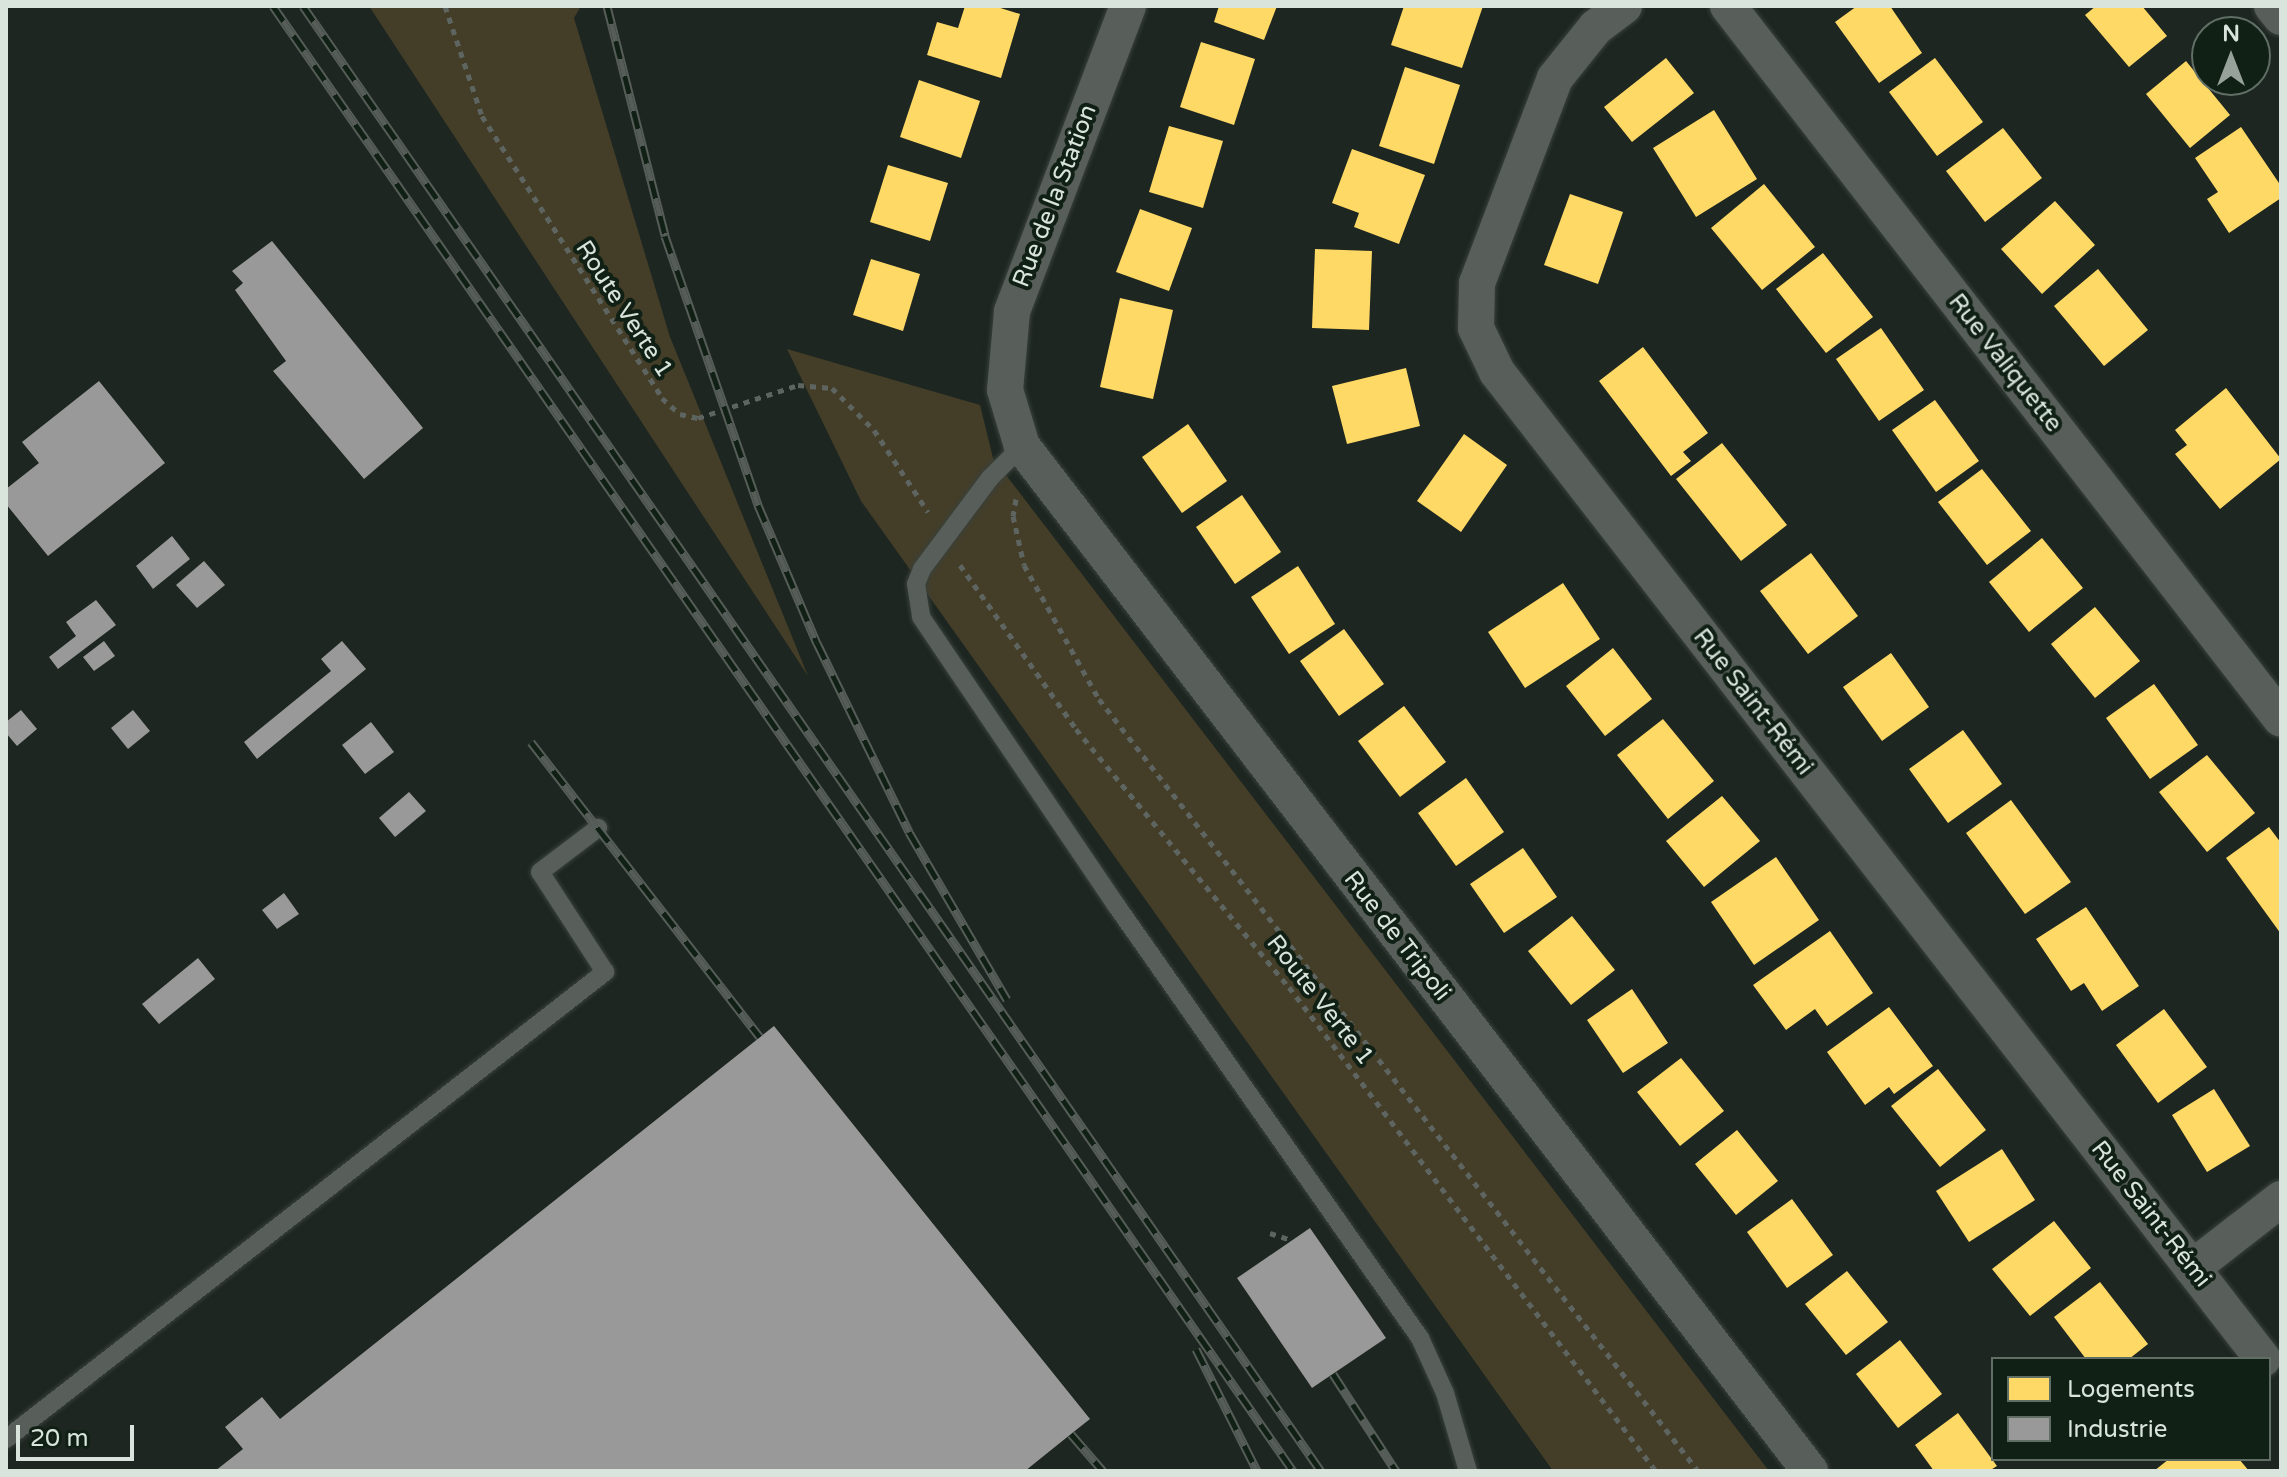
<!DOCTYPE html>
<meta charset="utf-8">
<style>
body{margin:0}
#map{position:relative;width:2287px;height:1477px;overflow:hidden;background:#1d2620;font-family:"Varela Round",sans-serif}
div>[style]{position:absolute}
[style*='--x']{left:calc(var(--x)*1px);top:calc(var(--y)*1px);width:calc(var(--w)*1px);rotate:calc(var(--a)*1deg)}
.green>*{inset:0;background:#443e29}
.homes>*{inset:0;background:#ffd966}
.industry>*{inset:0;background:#999}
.path>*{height:5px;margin-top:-2.5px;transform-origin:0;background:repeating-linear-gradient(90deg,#5e6561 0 6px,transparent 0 12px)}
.roads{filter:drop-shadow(0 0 2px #3a413c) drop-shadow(0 0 2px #3a413c)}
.service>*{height:18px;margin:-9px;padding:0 9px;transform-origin:9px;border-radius:9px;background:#585f5a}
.minor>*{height:36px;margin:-18px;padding:0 18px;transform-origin:18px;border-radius:18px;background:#585f5a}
.rail>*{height:9px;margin-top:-4.5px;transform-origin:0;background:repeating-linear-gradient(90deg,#102015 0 18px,#565d58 0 36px);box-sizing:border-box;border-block:2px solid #565d58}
span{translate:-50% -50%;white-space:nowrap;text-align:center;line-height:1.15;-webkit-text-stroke:8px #102015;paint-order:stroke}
.street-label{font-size:24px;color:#d9e4dc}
.frame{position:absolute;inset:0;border:8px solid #d9e4dc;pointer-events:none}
.legend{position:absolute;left:1991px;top:1357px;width:280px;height:104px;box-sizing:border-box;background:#102015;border:2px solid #606e65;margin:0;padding:10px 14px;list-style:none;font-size:24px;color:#d9e4dc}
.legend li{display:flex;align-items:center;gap:16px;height:40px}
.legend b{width:40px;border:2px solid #606e65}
.north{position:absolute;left:2191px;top:16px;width:80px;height:80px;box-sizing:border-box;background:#102015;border:2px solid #606e65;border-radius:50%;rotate:0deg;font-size:22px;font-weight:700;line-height:32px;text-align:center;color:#d9e4dc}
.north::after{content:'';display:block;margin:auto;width:28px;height:36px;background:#97a29a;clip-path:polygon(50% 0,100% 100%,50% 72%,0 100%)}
.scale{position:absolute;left:16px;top:1425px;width:118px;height:36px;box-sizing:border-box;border:4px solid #d9e4dc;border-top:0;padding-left:10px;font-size:24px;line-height:28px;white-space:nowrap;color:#d9e4dc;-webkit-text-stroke:6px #102015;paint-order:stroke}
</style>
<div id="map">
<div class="green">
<i style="clip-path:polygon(369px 6px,581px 6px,574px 18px,670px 337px,808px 676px)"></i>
<i style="clip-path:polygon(787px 349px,980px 405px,993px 458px,1769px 1471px,1553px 1471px,861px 501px)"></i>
</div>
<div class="homes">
<i style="clip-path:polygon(965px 6px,994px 6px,1020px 14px,1001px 78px,927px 55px,937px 22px,958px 28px)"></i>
<i style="clip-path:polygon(1219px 6px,1277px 6px,1264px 40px,1214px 22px)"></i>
<i style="clip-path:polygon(1404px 6px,1483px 6px,1462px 68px,1391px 45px)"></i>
<i style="clip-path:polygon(1857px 6px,1890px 6px,1922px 53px,1879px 83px,1835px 22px)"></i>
<i style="clip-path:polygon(2096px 6px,2142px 6px,2167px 36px,2129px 67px,2085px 15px)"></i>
<i style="clip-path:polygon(1201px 42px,1255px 59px,1234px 125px,1180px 107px)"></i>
<i style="clip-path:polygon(1666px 58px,1694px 93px,1632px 142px,1604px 107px)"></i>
<i style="clip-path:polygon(1935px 58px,1983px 122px,1937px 156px,1889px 92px)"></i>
<i style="clip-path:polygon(2186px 61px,2230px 115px,2190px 148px,2146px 94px)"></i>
<i style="clip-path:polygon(1405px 67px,1460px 85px,1434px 164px,1379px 146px)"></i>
<i style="clip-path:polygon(919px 80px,980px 101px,961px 158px,900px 137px)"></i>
<i style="clip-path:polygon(1714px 110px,1757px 179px,1696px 217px,1653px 148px)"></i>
<i style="clip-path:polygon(1169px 126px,1223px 141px,1203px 208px,1149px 192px)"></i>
<i style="clip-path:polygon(2241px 127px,2281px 186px,2281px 198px,2229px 233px,2207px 199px,2218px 192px,2195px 158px)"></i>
<i style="clip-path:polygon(2003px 128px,2042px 178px,1985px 222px,1946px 171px)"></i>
<i style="clip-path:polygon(1352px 149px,1425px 175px,1399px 244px,1354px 227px,1359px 213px,1332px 203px)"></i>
<i style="clip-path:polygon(888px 165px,948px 183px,930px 241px,870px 222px)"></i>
<i style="clip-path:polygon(1764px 184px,1815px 247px,1762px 290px,1711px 228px)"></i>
<i style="clip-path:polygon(1570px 194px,1623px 212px,1598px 284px,1544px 265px)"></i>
<i style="clip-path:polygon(2055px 201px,2095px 245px,2042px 294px,2001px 249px)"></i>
<i style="clip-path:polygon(1140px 209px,1192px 228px,1169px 291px,1116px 272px)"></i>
<i style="clip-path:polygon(1315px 249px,1372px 251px,1369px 330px,1312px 328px)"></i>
<i style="clip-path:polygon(1823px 253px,1873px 317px,1826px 353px,1776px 289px)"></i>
<i style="clip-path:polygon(871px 259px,920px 274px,903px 331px,853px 315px)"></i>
<i style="clip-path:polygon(2098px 269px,2148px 330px,2104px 366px,2054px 306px)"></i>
<i style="clip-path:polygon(1120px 298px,1173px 310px,1153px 399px,1100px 387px)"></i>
<i style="clip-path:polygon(1881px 328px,1924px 390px,1879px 421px,1836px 359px)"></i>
<i style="clip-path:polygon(1643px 347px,1708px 433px,1683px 452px,1691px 461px,1671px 476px,1599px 381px)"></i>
<i style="clip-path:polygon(1406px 368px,1420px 426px,1347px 444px,1332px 386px)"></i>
<i style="clip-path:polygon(2226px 388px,2281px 459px,2220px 509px,2175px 454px,2187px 445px,2175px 430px)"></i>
<i style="clip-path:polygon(1935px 400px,1979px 461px,1936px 492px,1892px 430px)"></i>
<i style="clip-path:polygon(1188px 424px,1227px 481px,1182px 513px,1142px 457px)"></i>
<i style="clip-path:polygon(1464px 434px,1507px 465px,1461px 532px,1417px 501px)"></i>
<i style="clip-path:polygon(1722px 443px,1787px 525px,1741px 561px,1676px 479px)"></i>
<i style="clip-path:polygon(1982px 469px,2031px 531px,1987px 565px,1938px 502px)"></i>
<i style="clip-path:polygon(1242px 495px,1281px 552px,1235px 584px,1196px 527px)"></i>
<i style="clip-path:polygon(2042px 538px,2083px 588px,2029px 632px,1989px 582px)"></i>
<i style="clip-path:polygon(1811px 553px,1858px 616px,1808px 654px,1760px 591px)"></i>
<i style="clip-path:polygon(1298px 566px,1335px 624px,1289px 654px,1251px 597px)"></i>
<i style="clip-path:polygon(1563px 583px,1600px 639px,1525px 688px,1488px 632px)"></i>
<i style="clip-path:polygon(2095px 607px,2140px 661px,2095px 698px,2051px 644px)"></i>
<i style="clip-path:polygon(1344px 629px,1384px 684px,1339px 716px,1300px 661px)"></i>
<i style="clip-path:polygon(1613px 648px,1652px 699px,1605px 736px,1566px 686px)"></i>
<i style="clip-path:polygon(1891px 653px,1929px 707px,1882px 741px,1843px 687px)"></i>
<i style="clip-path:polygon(2154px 684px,2198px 745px,2150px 779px,2106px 718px)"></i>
<i style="clip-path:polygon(1404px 706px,1446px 762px,1400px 797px,1358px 741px)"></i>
<i style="clip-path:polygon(1663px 719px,1714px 781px,1668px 819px,1617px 755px)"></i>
<i style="clip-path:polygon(1963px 730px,2002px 784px,1948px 823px,1909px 769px)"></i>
<i style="clip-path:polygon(2207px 755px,2255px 813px,2207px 852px,2159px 792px)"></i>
<i style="clip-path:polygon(1466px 778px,1504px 832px,1456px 866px,1418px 813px)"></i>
<i style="clip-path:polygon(1722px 796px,1760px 841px,1704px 887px,1666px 841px)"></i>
<i style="clip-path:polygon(2011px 800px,2071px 882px,2025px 914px,1966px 833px)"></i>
<i style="clip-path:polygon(2269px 827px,2281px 843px,2281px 934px,2226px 858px)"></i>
<i style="clip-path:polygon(1523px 848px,1557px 897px,1504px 933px,1470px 884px)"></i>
<i style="clip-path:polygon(1776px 857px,1819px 920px,1754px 965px,1711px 902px)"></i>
<i style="clip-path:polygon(2086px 907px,2139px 986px,2102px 1011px,2084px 983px,2071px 991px,2036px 939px)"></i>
<i style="clip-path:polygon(1572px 916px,1615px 970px,1571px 1005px,1528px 951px)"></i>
<i style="clip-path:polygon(1830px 931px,1873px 993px,1827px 1026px,1815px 1009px,1786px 1030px,1753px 985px)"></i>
<i style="clip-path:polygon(1632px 989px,1668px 1043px,1623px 1073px,1587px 1020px)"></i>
<i style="clip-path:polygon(1889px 1007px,1933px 1066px,1894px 1094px,1889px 1087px,1865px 1105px,1827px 1052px)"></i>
<i style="clip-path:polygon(2164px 1009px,2207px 1067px,2158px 1103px,2116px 1045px)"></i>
<i style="clip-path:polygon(1681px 1058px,1724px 1111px,1680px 1146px,1637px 1092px)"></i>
<i style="clip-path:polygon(1938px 1069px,1986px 1130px,1940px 1167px,1891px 1106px)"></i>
<i style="clip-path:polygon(2214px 1089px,2250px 1146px,2207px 1172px,2172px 1115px)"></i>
<i style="clip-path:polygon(1737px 1130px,1778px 1181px,1736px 1215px,1695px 1164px)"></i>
<i style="clip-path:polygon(2002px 1149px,2035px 1200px,1969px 1242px,1936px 1191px)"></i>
<i style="clip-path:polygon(1792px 1199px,1833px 1255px,1787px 1288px,1747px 1232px)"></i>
<i style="clip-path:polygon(2054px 1221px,2091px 1268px,2030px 1316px,1992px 1269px)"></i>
<i style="clip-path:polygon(1847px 1271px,1888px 1322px,1846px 1355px,1805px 1304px)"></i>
<i style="clip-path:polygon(2100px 1282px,2148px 1344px,2129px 1359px,2086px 1359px,2054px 1317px)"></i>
<i style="clip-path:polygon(1900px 1340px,1942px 1394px,1898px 1428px,1856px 1374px)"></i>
<i style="clip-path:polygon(1958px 1413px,1997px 1466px,1989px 1471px,1934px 1471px,1915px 1445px)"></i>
<i style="clip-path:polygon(2169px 1459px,2239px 1459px,2249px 1471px,2154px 1471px)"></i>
</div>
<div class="industry">
<i style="clip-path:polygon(272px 241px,423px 428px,364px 479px,273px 371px,286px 361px,235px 290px,243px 283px,232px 271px)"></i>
<i style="clip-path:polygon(99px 381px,165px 463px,48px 556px,6px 504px,6px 489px,39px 463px,22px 442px)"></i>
<i style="clip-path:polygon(172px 536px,190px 559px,153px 589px,136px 566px)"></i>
<i style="clip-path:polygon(204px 561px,225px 585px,197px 608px,176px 585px)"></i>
<i style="clip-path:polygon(96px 600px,116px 625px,58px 669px,49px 657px,76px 636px,66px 622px)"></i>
<i style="clip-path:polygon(104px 641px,115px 656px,94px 671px,83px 657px)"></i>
<i style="clip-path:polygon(342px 641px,366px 669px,257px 759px,244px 742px,331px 671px,321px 659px)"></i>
<i style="clip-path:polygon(21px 710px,37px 729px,17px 746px,6px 733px,6px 722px)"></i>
<i style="clip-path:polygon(133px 710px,150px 731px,128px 749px,111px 728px)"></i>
<i style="clip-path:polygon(371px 722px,394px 752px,365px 774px,342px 745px)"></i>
<i style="clip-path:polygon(409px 792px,426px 811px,395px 837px,379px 818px)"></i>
<i style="clip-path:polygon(284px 893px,299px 914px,277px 929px,262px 910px)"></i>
<i style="clip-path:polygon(198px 958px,215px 979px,159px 1024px,142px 1004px)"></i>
<i style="clip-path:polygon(774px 1026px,1090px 1419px,1071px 1434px,1025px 1471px,215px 1471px,243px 1449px,225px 1427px,262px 1397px,280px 1419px)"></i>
<i style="clip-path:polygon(1310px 1228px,1386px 1338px,1312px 1388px,1237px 1278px)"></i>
</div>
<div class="path">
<i style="--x:445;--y:6;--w:116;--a:71.4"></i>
<i style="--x:482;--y:116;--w:335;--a:57.4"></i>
<i style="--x:662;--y:398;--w:24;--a:42"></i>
<i style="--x:680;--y:414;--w:18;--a:13"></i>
<i style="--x:698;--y:418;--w:105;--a:-18.3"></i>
<i style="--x:798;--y:385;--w:34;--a:5"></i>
<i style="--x:832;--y:388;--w:59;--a:45"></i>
<i style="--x:874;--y:430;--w:98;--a:56.6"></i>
<i style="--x:1016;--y:499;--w:17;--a:100"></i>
<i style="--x:1013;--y:516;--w:50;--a:77.3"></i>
<i style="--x:1024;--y:565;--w:154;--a:60.8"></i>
<i style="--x:1099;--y:699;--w:977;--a:52.19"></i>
<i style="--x:960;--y:565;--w:201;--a:54.7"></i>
<i style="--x:1076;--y:729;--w:335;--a:50.5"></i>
<i style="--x:1289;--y:987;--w:607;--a:52.83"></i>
<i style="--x:1270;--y:1233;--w:22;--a:18"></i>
</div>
<div class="roads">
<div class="service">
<i style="--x:1022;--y:446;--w:45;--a:135"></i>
<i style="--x:990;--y:478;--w:114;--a:126.8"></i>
<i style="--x:922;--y:569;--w:16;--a:112"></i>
<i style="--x:916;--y:584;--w:33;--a:81"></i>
<i style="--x:921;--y:617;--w:348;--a:55.9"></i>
<i style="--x:1116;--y:905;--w:529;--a:54.93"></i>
<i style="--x:1420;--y:1338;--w:60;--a:65.6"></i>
<i style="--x:1445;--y:1393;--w:81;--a:73.6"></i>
<i style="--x:6;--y:1439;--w:760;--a:-37.94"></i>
<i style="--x:605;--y:972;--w:119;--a:-123"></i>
<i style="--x:540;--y:872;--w:73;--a:-37.2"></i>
</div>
<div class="minor">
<i style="--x:1128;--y:6;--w:327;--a:110.8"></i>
<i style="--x:1012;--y:312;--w:78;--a:95.1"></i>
<i style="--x:1005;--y:390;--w:59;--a:73.1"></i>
<i style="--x:1022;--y:446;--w:1293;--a:52.45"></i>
<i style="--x:1624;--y:6;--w:35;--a:143"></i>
<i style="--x:1596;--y:27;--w:65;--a:128.8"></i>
<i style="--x:1555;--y:78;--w:219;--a:110.8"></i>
<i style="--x:1477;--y:283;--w:45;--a:91.3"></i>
<i style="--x:1476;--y:328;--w:49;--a:64.5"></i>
<i style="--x:1497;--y:372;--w:1249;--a:52.19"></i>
<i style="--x:1728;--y:6;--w:902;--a:52.2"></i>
<i style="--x:2272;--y:6;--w:14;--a:51"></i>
<i style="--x:2192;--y:1268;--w:113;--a:-37.8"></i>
</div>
</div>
<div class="rail">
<i style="--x:273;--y:6;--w:1785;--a:55.15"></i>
<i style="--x:303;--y:6;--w:1784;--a:55.21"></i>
<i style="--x:607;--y:6;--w:237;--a:75.8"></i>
<i style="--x:665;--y:236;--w:285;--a:70.9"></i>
<i style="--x:758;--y:505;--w:150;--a:66.9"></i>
<i style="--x:817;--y:643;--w:210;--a:64"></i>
<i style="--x:909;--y:832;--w:194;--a:59.7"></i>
<i style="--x:531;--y:742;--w:373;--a:52.2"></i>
<i style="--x:1196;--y:1349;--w:136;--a:63.4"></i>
<i style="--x:1333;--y:1374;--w:116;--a:57"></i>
<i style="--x:1071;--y:1434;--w:49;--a:49.1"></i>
</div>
<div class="street-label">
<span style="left:1055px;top:196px;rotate:-69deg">Rue de la Station</span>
<span style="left:624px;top:309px;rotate:57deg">Route Verte 1</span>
<span style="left:2005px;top:363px;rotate:52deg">Rue Valiquette</span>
<span style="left:1753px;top:702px;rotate:52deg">Rue Saint-Rémi</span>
<span style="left:1397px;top:936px;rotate:52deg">Rue de Tripoli</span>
<span style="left:1320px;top:1000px;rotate:52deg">Route Verte 1</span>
<span style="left:2151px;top:1214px;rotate:52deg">Rue Saint-Rémi</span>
</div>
<div class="frame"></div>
<ul class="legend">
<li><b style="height:22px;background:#ffd966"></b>Logements</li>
<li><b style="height:22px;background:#999"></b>Industrie</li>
</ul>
<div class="north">N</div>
<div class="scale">20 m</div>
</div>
